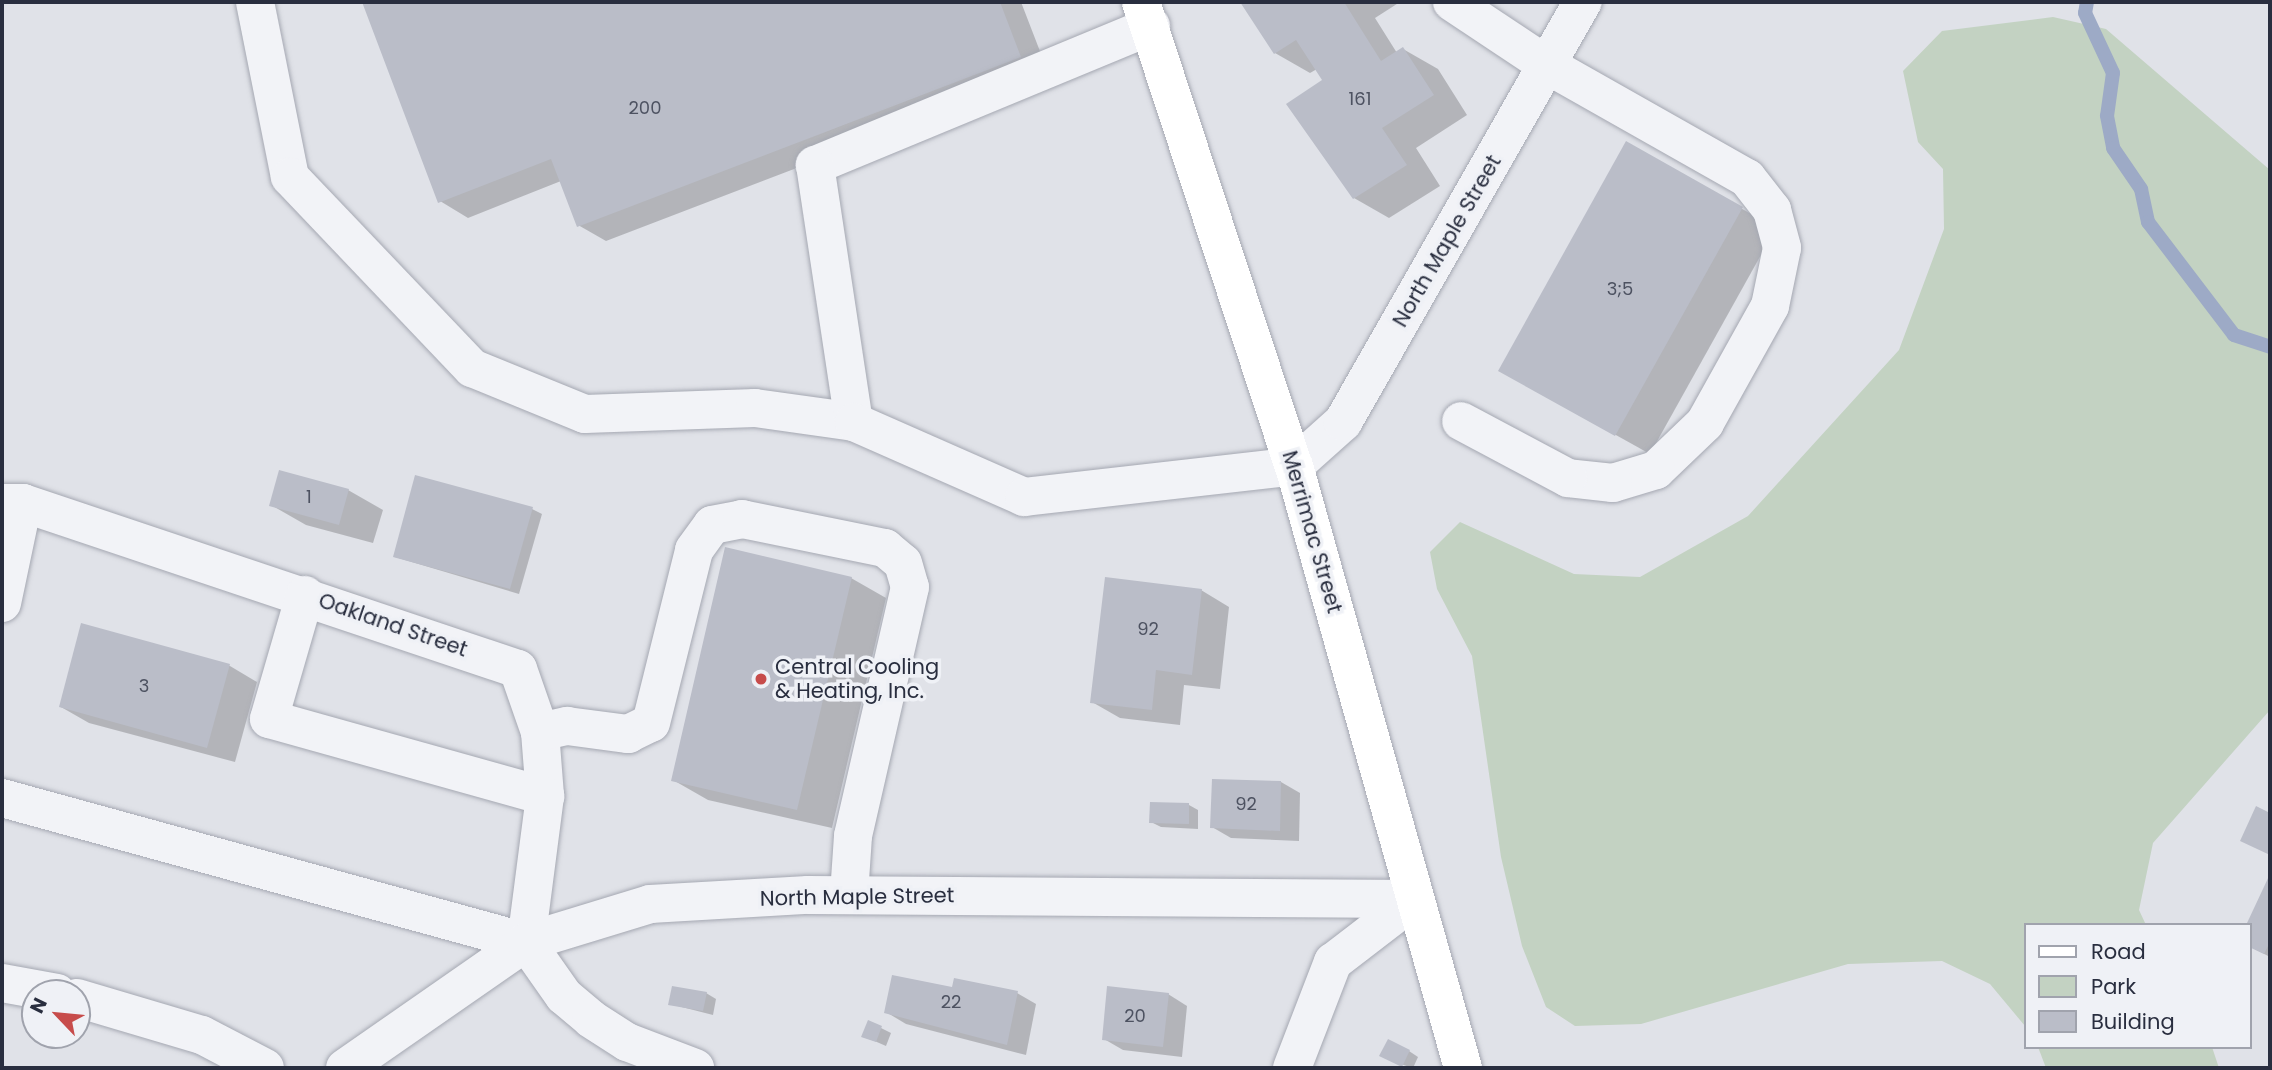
<!DOCTYPE html>
<style>
body{margin:0}
#map{position:relative;width:2272px;height:1070px;overflow:hidden;background:#e0e2e8;font-family:Poppins,sans-serif}
div>[style]{position:absolute}
[style*='--x']{left:calc(var(--x)*1px);top:calc(var(--y)*1px);width:calc(var(--w)*1px);rotate:calc(var(--a)*1deg)}
.green>*{inset:0;background:#c3d2c2}
.shadow>*{inset:0;background:#0003}
.stream>*{height:14px;margin:-7px;padding:0 7px;transform-origin:7px;border-radius:7px;background:#9daac6}
.building>*{inset:0;background:#babdc8}
.roads{filter:drop-shadow(0 0 2px #a5a8b2) drop-shadow(0 0 2px #a5a8b2)}
.minor>*{height:38px;margin:-19px;padding:0 19px;transform-origin:19px;border-radius:19px;background:#f2f3f7}
.major>*{height:38px;margin:-19px;padding:0 19px;transform-origin:19px;border-radius:19px;background:#fff}
.dots>*{width:19px;height:19px;translate:-50% -50%;box-sizing:border-box;border:4px solid #eff1f6;border-radius:50%}
span{translate:-50% -50%;white-space:nowrap;text-align:center;line-height:1.15;-webkit-text-stroke:7px #eff1f6;paint-order:stroke}
.number-label{font-size:18px;color:#4d5261}
.number-label span{-webkit-text-stroke-width:0}
.street-label{font-size:21px;color:#292e3f}
.poi-label{font-size:21px;color:#292e3f}
.left{translate:0 -50%;text-align:left}
.frame{position:absolute;inset:0;border:4px solid #292e3f;pointer-events:none}
.legend{position:absolute;left:2024px;top:923px;width:228px;height:126px;box-sizing:border-box;background:#eff1f6;border:2px solid #a0a3ad;margin:0;padding:9px 12px;list-style:none;font-size:21px;color:#292e3f}
.legend li{display:flex;align-items:center;gap:14px;height:35px}
.legend b{width:35px;border:2px solid #a0a3ad}
.north{position:absolute;left:21px;top:979px;width:70px;height:70px;box-sizing:border-box;background:#eff1f6;border:2px solid #a0a3ad;border-radius:50%;rotate:296deg;font-size:19px;font-weight:700;line-height:28px;text-align:center;color:#292e3f}
.north::after{content:'';display:block;margin:auto;width:24px;height:32px;background:#c74c4b;clip-path:polygon(50% 0,100% 100%,50% 72%,0 100%)}
</style>
<div id="map">
<div class="green">
<i style="clip-path:polygon(2053px 17px,2106px 29px,2270px 170px,2270px 710px,2153px 843px,2139px 910px,2146px 925px,2025px 925px,2025px 1026px,1990px 984px,1942px 961px,1848px 964px,1641px 1024px,1575px 1026px,1546px 1007px,1522px 946px,1501px 857px,1472px 656px,1437px 589px,1430px 552px,1460px 522px,1574px 574px,1640px 577px,1748px 516px,1899px 350px,1944px 229px,1943px 169px,1918px 142px,1903px 71px,1942px 31px)"></i>
<i style="clip-path:polygon(2038px 1047px,2212px 1047px,2219px 1068px,2046px 1068px)"></i>
</div>
<div class="shadow">
<i style="clip-path:polygon(364px 2px,1021px 2px,1048px 72px,606px 241px,578px 225px,561px 181px,468px 218px,440px 201px)"></i>
<i style="clip-path:polygon(1242px 2px,1400px 2px,1375px 18px,1397px 53px,1403px 49px,1438px 69px,1467px 115px,1416px 148px,1440px 186px,1389px 218px,1354px 198px,1324px 81px,1317px 69px,1310px 73px,1275px 53px)"></i>
<i style="clip-path:polygon(1627px 144px,1776px 228px,1650px 454px,1535px 390px)"></i>
<i style="clip-path:polygon(348px 490px,383px 510px,373px 543px,306px 525px,271px 505px)"></i>
<i style="clip-path:polygon(532px 509px,542px 514px,519px 594px,395px 557px)"></i>
<i style="clip-path:polygon(851px 578px,886px 598px,832px 828px,708px 800px,673px 780px)"></i>
<i style="clip-path:polygon(1201px 590px,1229px 607px,1220px 689px,1184px 685px,1180px 725px,1120px 718px,1092px 702px)"></i>
<i style="clip-path:polygon(83px 626px,230px 666px,257px 682px,235px 762px,89px 723px,61px 707px)"></i>
<i style="clip-path:polygon(1214px 780px,1281px 782px,1300px 793px,1299px 841px,1231px 838px,1212px 827px)"></i>
<i style="clip-path:polygon(1151px 804px,1189px 805px,1198px 810px,1198px 829px,1161px 827px,1151px 822px)"></i>
<i style="clip-path:polygon(2270px 880px,2270px 957px,2249px 946px)"></i>
<i style="clip-path:polygon(953px 990px,1017px 993px,1036px 1004px,1026px 1055px,906px 1024px,886px 1012px)"></i>
<i style="clip-path:polygon(706px 993px,716px 999px,713px 1015px,670px 1004px)"></i>
<i style="clip-path:polygon(1168px 994px,1187px 1006px,1182px 1057px,1123px 1050px,1104px 1039px)"></i>
<i style="clip-path:polygon(869px 1022px,891px 1033px,886px 1046px,863px 1036px)"></i>
<i style="clip-path:polygon(1409px 1051px,1418px 1057px,1413px 1068px,1391px 1061px)"></i>
</div>
<div class="stream">
<i style="--x:2087;--y:2;--w:11;--a:100"></i>
<i style="--x:2085;--y:13;--w:66;--a:65"></i>
<i style="--x:2113;--y:73;--w:43;--a:97.9"></i>
<i style="--x:2107;--y:116;--w:33;--a:79"></i>
<i style="--x:2113;--y:148;--w:50;--a:55.7"></i>
<i style="--x:2141;--y:189;--w:34;--a:78"></i>
<i style="--x:2148;--y:222;--w:142;--a:52.7"></i>
<i style="--x:2234;--y:335;--w:38;--a:18"></i>
</div>
<div class="building">
<i style="clip-path:polygon(362px 2px,1000px 2px,1021px 57px,577px 227px,551px 159px,438px 203px)"></i>
<i style="clip-path:polygon(1240px 2px,1344px 2px,1381px 61px,1403px 47px,1434px 95px,1382px 128px,1407px 165px,1353px 199px,1286px 104px,1322px 80px,1296px 40px,1274px 54px)"></i>
<i style="clip-path:polygon(1626px 141px,1743px 207px,1615px 436px,1498px 371px)"></i>
<i style="clip-path:polygon(279px 470px,349px 489px,339px 525px,269px 506px)"></i>
<i style="clip-path:polygon(415px 475px,533px 507px,510px 589px,393px 557px)"></i>
<i style="clip-path:polygon(725px 547px,852px 577px,797px 810px,671px 781px)"></i>
<i style="clip-path:polygon(1105px 577px,1202px 589px,1192px 675px,1156px 670px,1152px 710px,1090px 703px)"></i>
<i style="clip-path:polygon(81px 623px,230px 664px,207px 748px,59px 707px)"></i>
<i style="clip-path:polygon(1212px 779px,1281px 781px,1280px 831px,1210px 828px)"></i>
<i style="clip-path:polygon(1150px 802px,1189px 803px,1189px 824px,1149px 823px)"></i>
<i style="clip-path:polygon(2256px 806px,2270px 813px,2270px 855px,2240px 841px)"></i>
<i style="clip-path:polygon(2270px 874px,2270px 942px,2264px 954px,2249px 947px,2247px 923px)"></i>
<i style="clip-path:polygon(892px 975px,952px 987px,954px 978px,1018px 991px,1007px 1045px,884px 1013px)"></i>
<i style="clip-path:polygon(672px 986px,707px 992px,703px 1011px,668px 1005px)"></i>
<i style="clip-path:polygon(1107px 986px,1169px 993px,1163px 1047px,1102px 1040px)"></i>
<i style="clip-path:polygon(868px 1020px,882px 1026px,876px 1042px,861px 1037px)"></i>
<i style="clip-path:polygon(1388px 1039px,1410px 1050px,1402px 1067px,1379px 1056px)"></i>
</div>
<div class="roads">
<div class="minor">
<i style="--x:255;--y:2;--w:178;--a:78.7"></i>
<i style="--x:290;--y:177;--w:264;--a:46.4"></i>
<i style="--x:472;--y:368;--w:122;--a:22.2"></i>
<i style="--x:585;--y:414;--w:170;--a:-2"></i>
<i style="--x:755;--y:408;--w:100;--a:8"></i>
<i style="--x:1452;--y:2;--w:114;--a:33.6"></i>
<i style="--x:1547;--y:65;--w:230;--a:29.5"></i>
<i style="--x:1747;--y:178;--w:41;--a:52"></i>
<i style="--x:1772;--y:210;--w:39;--a:75"></i>
<i style="--x:1782;--y:248;--w:59;--a:101.7"></i>
<i style="--x:1770;--y:306;--w:134;--a:119.1"></i>
<i style="--x:1705;--y:423;--w:68;--a:136.2"></i>
<i style="--x:1656;--y:470;--w:45;--a:163.2"></i>
<i style="--x:1613;--y:483;--w:45;--a:-173.7"></i>
<i style="--x:1568;--y:478;--w:121;--a:-152"></i>
<i style="--x:1151;--y:26;--w:364;--a:157.5"></i>
<i style="--x:815;--y:165;--w:260;--a:81.4"></i>
<i style="--x:854;--y:422;--w:186;--a:23.8"></i>
<i style="--x:1024;--y:497;--w:272;--a:-6.5"></i>
<i style="--x:1294;--y:466;--w:66;--a:-41.9"></i>
<i style="--x:1343;--y:422;--w:484;--a:-60.3"></i>
<i style="--x:2;--y:503;--w:21;--a:0"></i>
<i style="--x:23;--y:503;--w:522;--a:18.54"></i>
<i style="--x:518;--y:669;--w:67;--a:70.8"></i>
<i style="--x:540;--y:732;--w:64;--a:85.5"></i>
<i style="--x:545;--y:796;--w:147;--a:97.4"></i>
<i style="--x:305;--y:595;--w:129;--a:106.2"></i>
<i style="--x:269;--y:719;--w:287;--a:15.6"></i>
<i style="--x:2;--y:603;--w:102;--a:-78.1"></i>
<i style="--x:540;--y:732;--w:28;--a:-13"></i>
<i style="--x:567;--y:726;--w:62;--a:7.5"></i>
<i style="--x:628;--y:734;--w:25;--a:-26"></i>
<i style="--x:651;--y:723;--w:178;--a:-76"></i>
<i style="--x:694;--y:550;--w:31;--a:-54"></i>
<i style="--x:712;--y:525;--w:31;--a:-11"></i>
<i style="--x:742;--y:519;--w:146;--a:11.5"></i>
<i style="--x:885;--y:548;--w:23;--a:40"></i>
<i style="--x:903;--y:563;--w:25;--a:74"></i>
<i style="--x:910;--y:587;--w:255;--a:102.9"></i>
<i style="--x:853;--y:836;--w:59;--a:93.9"></i>
<i style="--x:2;--y:798;--w:543;--a:15.37"></i>
<i style="--x:526;--y:942;--w:66;--a:54.9"></i>
<i style="--x:564;--y:996;--w:35;--a:40"></i>
<i style="--x:591;--y:1019;--w:43;--a:32.6"></i>
<i style="--x:627;--y:1042;--w:73;--a:20.9"></i>
<i style="--x:2;--y:983;--w:56;--a:10.3"></i>
<i style="--x:77;--y:998;--w:130;--a:16.5"></i>
<i style="--x:202;--y:1035;--w:71;--a:27.6"></i>
<i style="--x:345;--y:1068;--w:221;--a:-34.8"></i>
<i style="--x:526;--y:942;--w:130;--a:-17"></i>
<i style="--x:650;--y:904;--w:158;--a:-3.3"></i>
<i style="--x:808;--y:895;--w:607;--a:0.38"></i>
<i style="--x:1292;--y:1068;--w:114;--a:-68.9"></i>
<i style="--x:1333;--y:962;--w:103;--a:-37.5"></i>
</div>
<div class="major">
<i style="--x:1141;--y:2;--w:489;--a:71.8"></i>
<i style="--x:1294;--y:466;--w:625;--a:74.32"></i>
</div>
</div>
<div class="dots">
<i style="left:761px;top:679px;background:#c74c4b"></i>
</div>
<div class="number-label">
<span style="left:1360px;top:99px">161</span>
<span style="left:645px;top:108px">200</span>
<span style="left:1620px;top:289px">3;5</span>
<span style="left:309px;top:497px">1</span>
<span style="left:1148px;top:629px">92</span>
<span style="left:144px;top:686px">3</span>
<span style="left:1246px;top:804px">92</span>
<span style="left:951px;top:1002px">22</span>
<span style="left:1135px;top:1016px">20</span>
</div>
<div class="street-label">
<span style="left:1447px;top:241px;rotate:-60deg">North Maple Street</span>
<span style="left:1312px;top:532px;rotate:74deg">Merrimac Street</span>
<span style="left:393px;top:625px;rotate:19deg">Oakland Street</span>
<span style="left:857px;top:897px;rotate:-1deg">North Maple Street</span>
</div>
<div class="poi-label">
<span class="left" style="left:775px;top:679px">Central Cooling<br>&amp; Heating, Inc.</span>
</div>
<div class="frame"></div>
<ul class="legend">
<li><b style="height:9px;background:#fff"></b>Road</li>
<li><b style="height:19px;background:#c3d2c2"></b>Park</li>
<li><b style="height:19px;background:#babdc8"></b>Building</li>
</ul>
<div class="north">N</div>
</div>
